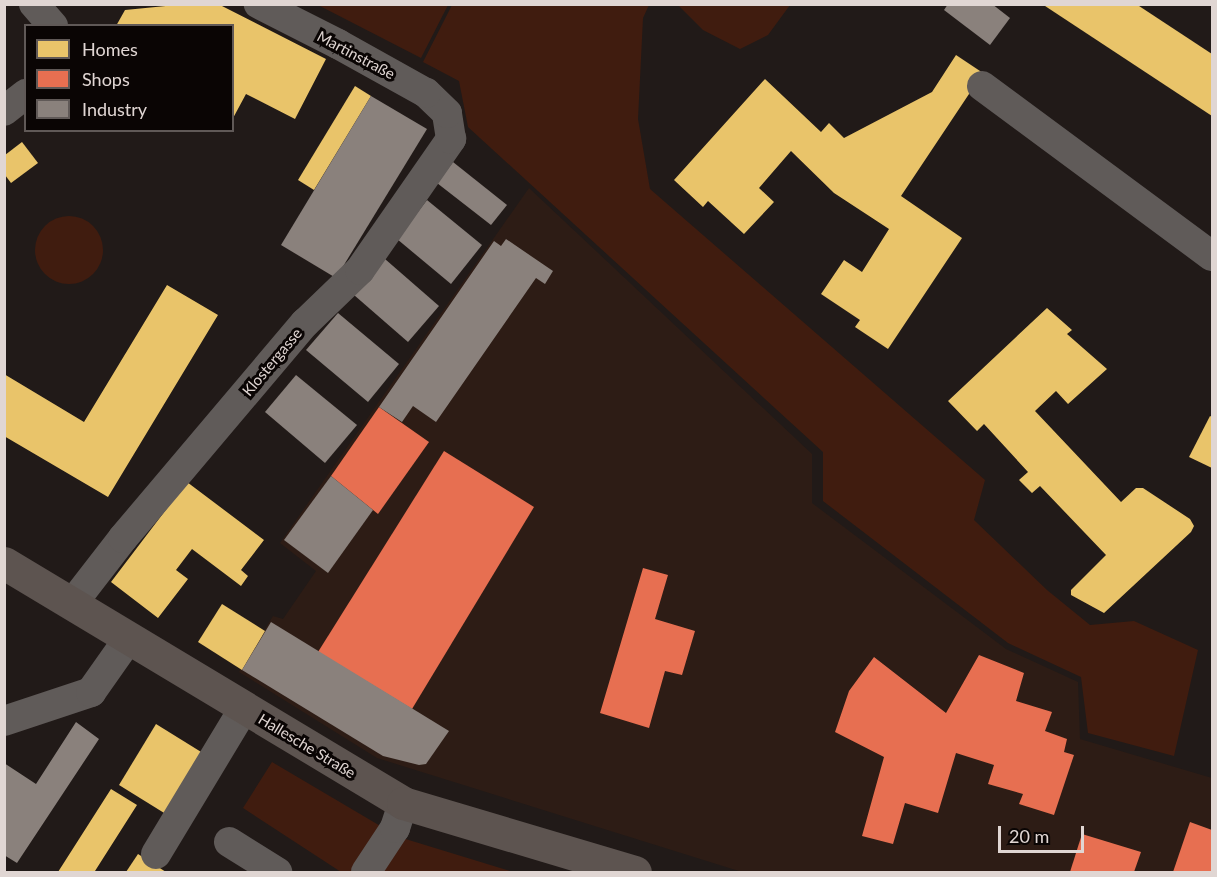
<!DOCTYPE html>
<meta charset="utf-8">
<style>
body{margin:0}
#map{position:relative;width:1217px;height:877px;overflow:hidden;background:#211a18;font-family:Lato,sans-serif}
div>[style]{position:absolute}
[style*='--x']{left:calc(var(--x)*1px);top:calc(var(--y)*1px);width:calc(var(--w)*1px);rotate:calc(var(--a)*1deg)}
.built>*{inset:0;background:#2d1c15}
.green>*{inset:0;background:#401c0f}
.round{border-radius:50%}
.homes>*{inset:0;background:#e9c46a}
.shops>*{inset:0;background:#e76f51}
.industry>*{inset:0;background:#8a817c}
.minor>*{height:30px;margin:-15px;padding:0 15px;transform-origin:15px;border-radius:15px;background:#605b59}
.major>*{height:33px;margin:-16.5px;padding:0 16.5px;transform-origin:16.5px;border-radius:16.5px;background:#5d5450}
span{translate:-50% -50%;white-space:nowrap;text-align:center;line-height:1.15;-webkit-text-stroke:6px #0a0504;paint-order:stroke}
.street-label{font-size:15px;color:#e0d6d3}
.frame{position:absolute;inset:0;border:6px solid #e0d6d3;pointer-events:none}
.legend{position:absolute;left:24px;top:24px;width:210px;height:108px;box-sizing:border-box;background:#0a0504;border:2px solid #605957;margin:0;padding:8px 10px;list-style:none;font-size:18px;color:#e0d6d3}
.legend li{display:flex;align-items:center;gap:12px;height:30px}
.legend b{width:30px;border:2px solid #605957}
.scale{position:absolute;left:998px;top:826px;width:86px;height:27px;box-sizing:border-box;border:3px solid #e0d6d3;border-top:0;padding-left:8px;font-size:18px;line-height:21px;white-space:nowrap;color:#e0d6d3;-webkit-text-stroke:4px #0a0504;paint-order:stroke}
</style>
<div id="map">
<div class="built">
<i style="clip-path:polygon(529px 188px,812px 454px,812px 503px,1006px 649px,1078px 682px,1080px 739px,1212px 778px,1212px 872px,742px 872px,377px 758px,239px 672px,273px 616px,283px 619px,316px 571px,280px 543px)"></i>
</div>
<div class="green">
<i style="clip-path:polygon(318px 5px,448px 5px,421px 58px)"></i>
<i style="clip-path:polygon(452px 5px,649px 5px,643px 18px,638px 119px,650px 189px,985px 480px,974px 520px,1047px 590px,1090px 625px,1134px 621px,1198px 650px,1174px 756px,1088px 733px,1081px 677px,1008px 643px,823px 501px,823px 452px,468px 127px,459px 81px,423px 62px)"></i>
<i style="clip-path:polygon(678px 5px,790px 5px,768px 35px,740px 49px,703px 30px)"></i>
<i class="round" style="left:35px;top:216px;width:68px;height:68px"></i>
<i style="clip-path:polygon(272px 762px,399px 837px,513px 872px,341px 872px,243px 808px)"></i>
</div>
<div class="homes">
<i style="clip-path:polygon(186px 4px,222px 6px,326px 59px,295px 119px,246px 94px,232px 120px,232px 26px,116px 26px,125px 10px)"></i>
<i style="clip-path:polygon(1042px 4px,1136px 4px,1212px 54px,1212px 116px)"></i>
<i style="clip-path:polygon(956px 55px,983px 73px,901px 196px,962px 238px,888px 349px,855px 327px,860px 320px,821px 294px,844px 260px,862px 272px,889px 229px,834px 193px,791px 151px,759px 188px,774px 202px,744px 234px,708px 201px,703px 207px,674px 180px,765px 79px,821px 132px,829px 123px,844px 138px,932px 92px)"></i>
<i style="clip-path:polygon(355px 86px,371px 96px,314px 190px,298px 180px)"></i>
<i style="clip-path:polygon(22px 142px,38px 163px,11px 183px,5px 175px,5px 155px)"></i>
<i style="clip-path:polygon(167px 285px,218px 315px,108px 497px,4px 436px,4px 374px,84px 422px)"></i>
<i style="clip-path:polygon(1047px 308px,1072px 330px,1067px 334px,1107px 369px,1068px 404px,1056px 391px,1035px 411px,1121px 502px,1136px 488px,1143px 488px,1190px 519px,1194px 526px,1191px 532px,1104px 613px,1071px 595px,1071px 590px,1106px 555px,1040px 486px,1032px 493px,1019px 480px,1028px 472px,984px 424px,977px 431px,948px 401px)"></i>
<i style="clip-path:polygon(1210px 416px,1212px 417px,1212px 468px,1189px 457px)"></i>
<i style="clip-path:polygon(187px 482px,264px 540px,241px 570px,248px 576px,241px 586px,192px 549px,176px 570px,188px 579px,158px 618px,111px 582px)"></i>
<i style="clip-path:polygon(222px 604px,265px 631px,242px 670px,198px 642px)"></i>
<i style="clip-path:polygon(156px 724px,206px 755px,169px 816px,119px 785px)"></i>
<i style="clip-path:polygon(111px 789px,137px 805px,95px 871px,98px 872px,58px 872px)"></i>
<i style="clip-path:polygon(138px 854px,166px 872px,126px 872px)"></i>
</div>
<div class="shops">
<i style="clip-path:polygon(379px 407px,429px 442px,378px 514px,331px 476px)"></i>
<i style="clip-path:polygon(444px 451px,534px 507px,412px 709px,318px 652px)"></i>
<i style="clip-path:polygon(643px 568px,668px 575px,655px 619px,695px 631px,682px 675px,665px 671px,649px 728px,600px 713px)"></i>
<i style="clip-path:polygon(979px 655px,1024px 673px,1016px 701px,1052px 712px,1045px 731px,1067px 739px,1064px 752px,1074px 755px,1054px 815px,1019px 804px,1023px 794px,988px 784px,994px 765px,956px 753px,938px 813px,905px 803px,893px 844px,862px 836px,884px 757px,835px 732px,849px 691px,874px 657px,946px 713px)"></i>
<i style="clip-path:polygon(1190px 822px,1212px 830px,1212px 872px,1173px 872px)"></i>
<i style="clip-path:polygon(1082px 834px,1141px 852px,1134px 872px,1070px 872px)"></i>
</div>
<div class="industry">
<i style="clip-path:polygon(948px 4px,992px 4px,1010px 18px,990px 45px,944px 10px)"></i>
<i style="clip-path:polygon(371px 96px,427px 129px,336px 278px,281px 245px)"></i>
<i style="clip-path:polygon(453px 162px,507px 205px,491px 225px,437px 183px)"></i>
<i style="clip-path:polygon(427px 200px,482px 245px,451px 284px,397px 239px)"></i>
<i style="clip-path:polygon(506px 239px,553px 271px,545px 284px,536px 278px,436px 422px,413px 406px,402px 422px,379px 407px,494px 241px,501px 246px)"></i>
<i style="clip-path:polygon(385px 259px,439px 306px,408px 342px,354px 295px)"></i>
<i style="clip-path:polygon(338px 313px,399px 364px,368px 402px,306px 350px)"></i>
<i style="clip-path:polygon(296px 375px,357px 425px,325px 463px,265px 412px)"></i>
<i style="clip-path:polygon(331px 476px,373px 510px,328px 573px,284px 540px)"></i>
<i style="clip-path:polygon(271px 622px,449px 731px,426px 764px,419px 765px,383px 756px,242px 670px)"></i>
<i style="clip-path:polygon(76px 722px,99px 739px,17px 863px,4px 855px,4px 763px,36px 784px)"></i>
</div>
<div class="minor">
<i style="--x:34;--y:4;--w:29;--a:49"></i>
<i style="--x:982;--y:86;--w:286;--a:36.5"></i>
<i style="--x:4;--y:111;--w:28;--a:-38"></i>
<i style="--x:72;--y:604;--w:83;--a:-52.3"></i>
<i style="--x:123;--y:538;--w:282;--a:-49.8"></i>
<i style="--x:305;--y:323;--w:76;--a:-43.9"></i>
<i style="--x:360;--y:270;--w:160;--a:-55.2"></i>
<i style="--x:451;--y:139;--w:26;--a:-99"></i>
<i style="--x:447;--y:113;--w:29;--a:-136"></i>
<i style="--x:426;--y:93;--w:101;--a:-150.9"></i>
<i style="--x:338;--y:44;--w:89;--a:-153.1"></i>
<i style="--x:4;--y:721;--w:92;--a:-18.4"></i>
<i style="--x:91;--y:692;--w:66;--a:-54.9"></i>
<i style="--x:229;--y:842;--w:57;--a:32"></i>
<i style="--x:156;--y:854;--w:170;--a:-58.9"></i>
<i style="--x:366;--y:872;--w:53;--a:-56.6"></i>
<i style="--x:395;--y:828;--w:26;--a:-72"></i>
</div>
<div class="major">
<i style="--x:4;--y:563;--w:466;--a:31"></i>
<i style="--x:403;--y:803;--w:242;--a:16.6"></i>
</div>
<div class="street-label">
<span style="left:356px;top:55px;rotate:28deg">Martinstraße</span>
<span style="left:272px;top:362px;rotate:-50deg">Klostergasse</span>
<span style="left:307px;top:746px;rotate:31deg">Hallesche Straße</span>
</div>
<div class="frame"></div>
<ul class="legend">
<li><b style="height:16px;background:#e9c46a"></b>Homes</li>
<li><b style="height:16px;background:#e76f51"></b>Shops</li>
<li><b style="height:16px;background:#8a817c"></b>Industry</li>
</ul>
<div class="scale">20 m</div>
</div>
